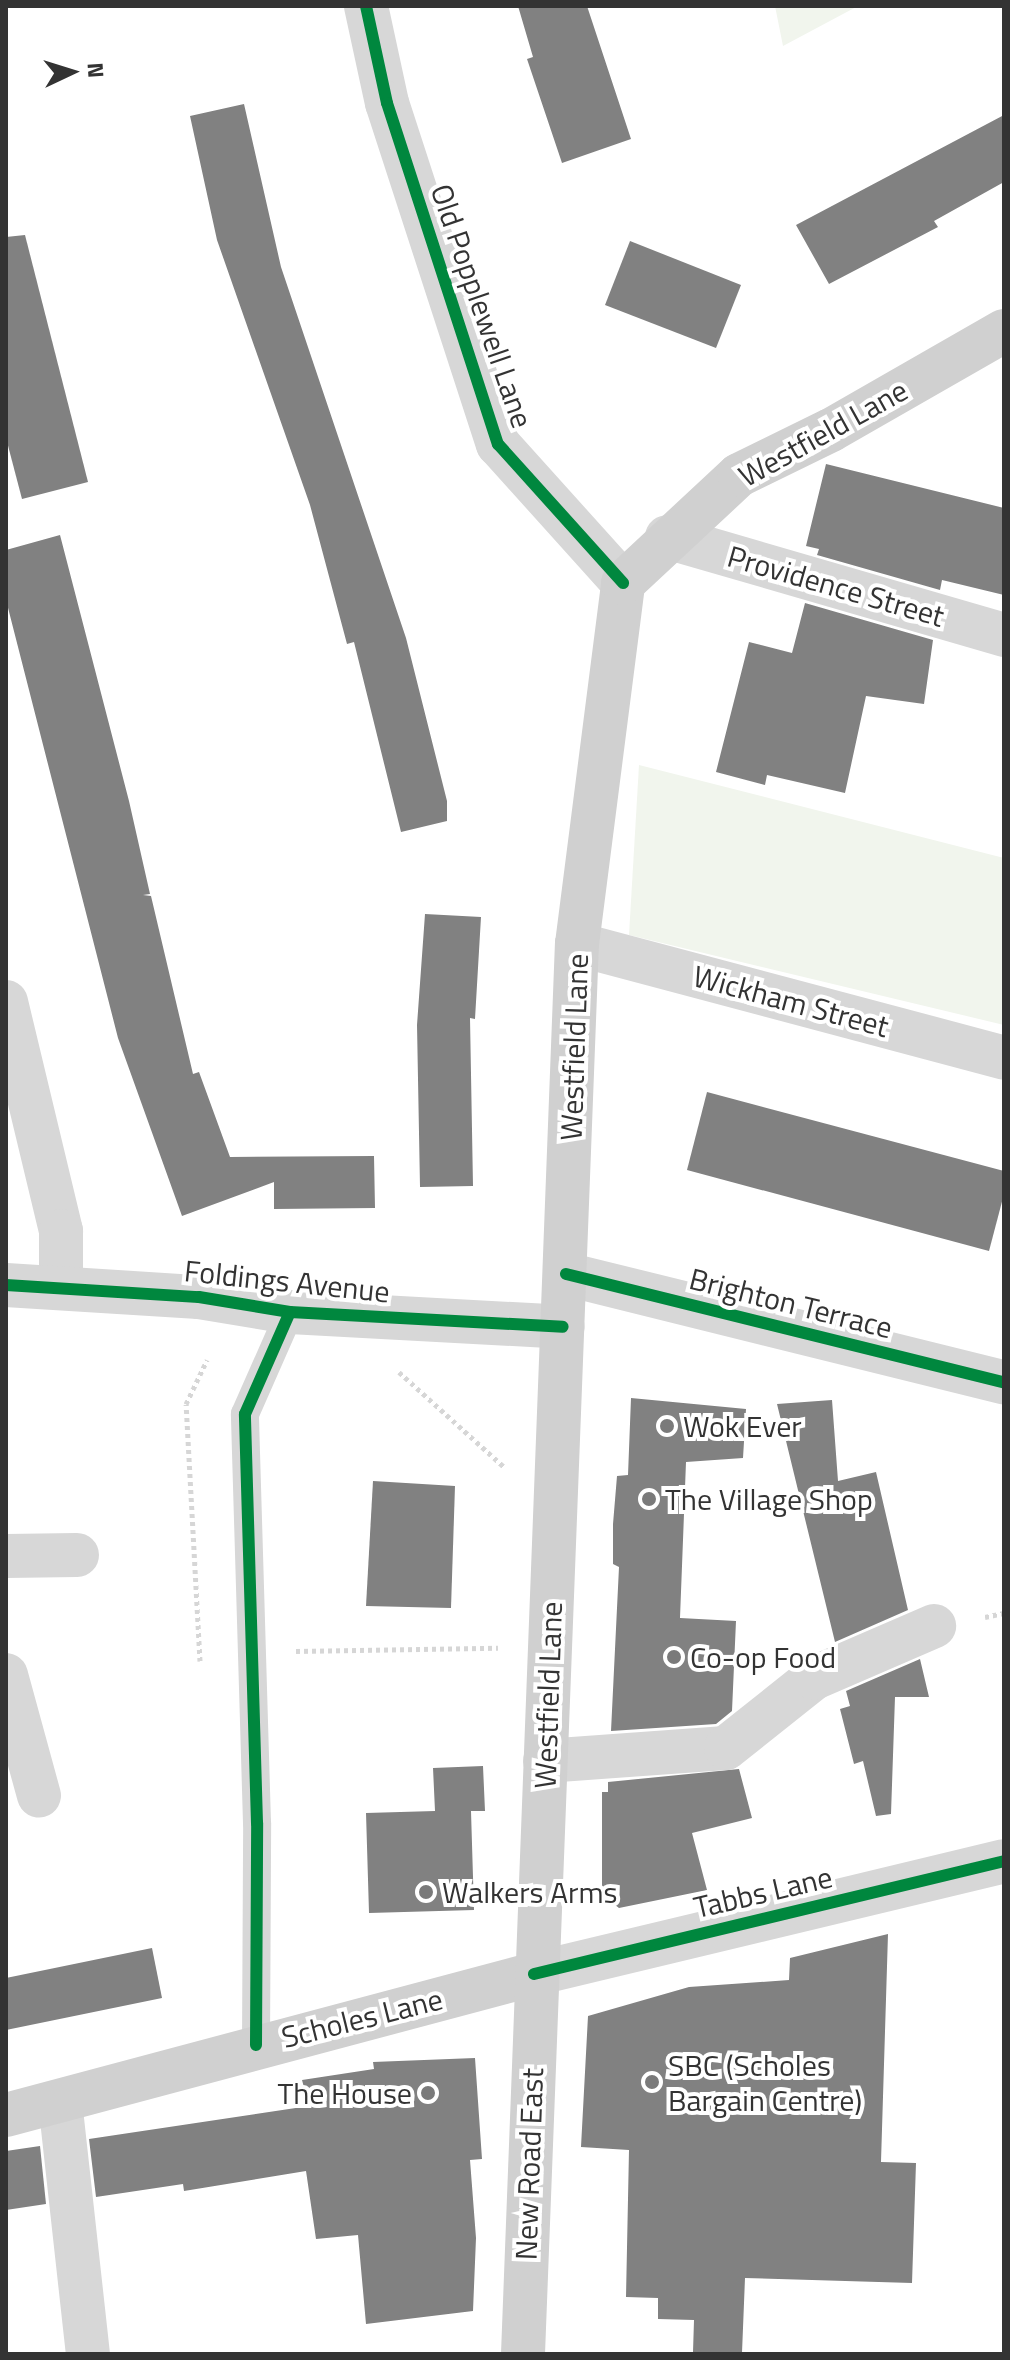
<!DOCTYPE html>
<style>
body{margin:0}
#map{position:relative;width:1010px;height:2360px;overflow:hidden;background:#fff;font-family:"Titillium Web",sans-serif}
div>[style]{position:absolute}
[style*='--x']{left:calc(var(--x)*1px);top:calc(var(--y)*1px);width:calc(var(--w)*1px);rotate:calc(var(--a)*1deg)}
.green>*{inset:0;background:#f1f5ed}
.building>*{inset:0;background:#818181}
.path>*{height:5px;margin-top:-2.5px;transform-origin:0;background:repeating-linear-gradient(90deg,#d6d6d6 0 4px,transparent 0 8px)}
.lane>*{height:28px;margin:-14px;padding:0 14px;transform-origin:14px;border-radius:14px;background:#d7d7d7}
.street>*{height:44px;margin:-22px;padding:0 22px;transform-origin:22px;border-radius:22px;background:#d7d7d7}
.secondary>*{height:44px;margin:-22px;padding:0 22px;transform-origin:22px;border-radius:22px;background:#d0d0d0}
.cycleway>*{height:12px;margin:-6px;padding:0 6px;transform-origin:6px;border-radius:6px;background:#00873e}
.dots>*{width:22px;height:22px;translate:-50% -50%;box-sizing:border-box;border:4px solid #fff;border-radius:50%}
span{translate:-50% -50%;white-space:nowrap;text-align:center;line-height:1.15;-webkit-text-stroke:8px #fff;paint-order:stroke}
.street-label{font-size:30px;color:#333}
.poi-label{font-size:30px;color:#333}
.left{translate:0 -50%;text-align:left}
.right{translate:-100% -50%;text-align:right}
.frame{position:absolute;inset:0;border:8px solid #333;pointer-events:none}
.north{position:absolute;left:32px;top:32px;width:80px;height:80px;-webkit-text-stroke:6px #fff;paint-order:stroke;rotate:86deg;font-size:22px;font-weight:700;line-height:32px;text-align:center;color:#333}
.north::after{content:'';display:block;margin:auto;width:28px;height:36px;background:#333;clip-path:polygon(50% 0,100% 100%,50% 72%,0 100%)}
</style>
<div id="map">
<div class="green">
<i style="clip-path:polygon(775px 6px,858px 6px,783px 46px)"></i>
<i style="clip-path:polygon(639px 765px,1004px 858px,1004px 1025px,629px 935px)"></i>
</div>
<div class="building">
<i style="clip-path:polygon(518px 6px,587px 6px,631px 139px,562px 163px,527px 59px,533px 57px)"></i>
<i style="clip-path:polygon(244px 104px,281px 267px,406px 638px,447px 801px,447px 821px,401px 832px,354px 642px,347px 644px,310px 505px,217px 240px,190px 116px)"></i>
<i style="clip-path:polygon(1004px 115px,1004px 182px,934px 221px,938px 227px,829px 284px,796px 225px)"></i>
<i style="clip-path:polygon(25px 235px,88px 482px,22px 499px,6px 438px,6px 237px)"></i>
<i style="clip-path:polygon(630px 241px,741px 285px,716px 348px,605px 305px)"></i>
<i style="clip-path:polygon(826px 464px,1004px 508px,1004px 595px,942px 580px,940px 590px,817px 555px,819px 549px,806px 546px)"></i>
<i style="clip-path:polygon(60px 535px,129px 801px,150px 894px,143px 895px,151px 896px,193px 1074px,199px 1072px,230px 1157px,374px 1156px,375px 1208px,274px 1209px,274px 1182px,182px 1216px,118px 1038px,6px 600px,6px 550px)"></i>
<i style="clip-path:polygon(805px 603px,933px 640px,924px 704px,866px 696px,845px 793px,767px 775px,765px 785px,716px 772px,749px 642px,792px 653px)"></i>
<i style="clip-path:polygon(425px 914px,481px 917px,475px 1019px,470px 1018px,473px 1186px,420px 1187px,417px 1025px)"></i>
<i style="clip-path:polygon(707px 1092px,1004px 1171px,1004px 1194px,989px 1251px,687px 1170px)"></i>
<i style="clip-path:polygon(631px 1398px,746px 1409px,743px 1458px,686px 1462px,680px 1618px,736px 1621px,732px 1711px,716px 1724px,611px 1731px,619px 1567px,613px 1564px,613px 1524px,617px 1476px,628px 1475px)"></i>
<i style="clip-path:polygon(832px 1400px,838px 1481px,876px 1472px,908px 1610px,835px 1642px,777px 1404px)"></i>
<i style="clip-path:polygon(373px 1481px,455px 1486px,451px 1608px,366px 1606px)"></i>
<i style="clip-path:polygon(920px 1659px,929px 1697px,895px 1697px,891px 1814px,876px 1816px,863px 1761px,854px 1764px,840px 1709px,850px 1706px,846px 1691px)"></i>
<i style="clip-path:polygon(483px 1766px,485px 1811px,471px 1811px,474px 1910px,369px 1913px,366px 1813px,435px 1811px,433px 1768px)"></i>
<i style="clip-path:polygon(739px 1769px,752px 1818px,692px 1833px,707px 1890px,619px 1908px,602px 1895px,602px 1792px,608px 1792px,608px 1782px)"></i>
<i style="clip-path:polygon(888px 1934px,881px 2162px,916px 2163px,912px 2283px,745px 2278px,742px 2353px,693px 2352px,694px 2320px,658px 2319px,658px 2298px,626px 2297px,629px 2150px,581px 2147px,588px 2016px,689px 1987px,789px 1980px,790px 1958px)"></i>
<i style="clip-path:polygon(152px 1948px,162px 1998px,6px 2030px,6px 1978px)"></i>
<i style="clip-path:polygon(475px 2058px,482px 2159px,470px 2160px,476px 2238px,473px 2311px,366px 2324px,358px 2235px,316px 2239px,306px 2171px,184px 2191px,183px 2184px,96px 2197px,89px 2139px,309px 2106px,302px 2080px,374px 2069px,373px 2062px)"></i>
<i style="clip-path:polygon(40px 2146px,46px 2204px,6px 2210px,6px 2151px)"></i>
</div>
<div class="path">
<i style="--x:399;--y:1372;--w:142;--a:42.1"></i>
<i style="--x:985;--y:1617;--w:19;--a:-12"></i>
<i style="--x:296;--y:1651;--w:202;--a:-0.9"></i>
<i style="--x:200;--y:1661;--w:257;--a:-93.1"></i>
<i style="--x:186;--y:1404;--w:49;--a:-64.5"></i>
</div>
<div class="lane">
<i style="--x:256;--y:2045;--w:222;--a:-89.7"></i>
<i style="--x:257;--y:1823;--w:409;--a:-91.7"></i>
<i style="--x:245;--y:1414;--w:111;--a:-66.2"></i>
</div>
<div class="street">
<i style="--x:366;--y:6;--w:99;--a:77.8"></i>
<i style="--x:387;--y:103;--w:359;--a:72"></i>
<i style="--x:498;--y:444;--w:187;--a:48"></i>
<i style="--x:667;--y:537;--w:351;--a:16.2"></i>
<i style="--x:577;--y:944;--w:442;--a:14.9"></i>
<i style="--x:6;--y:1002;--w:236;--a:76.5"></i>
<i style="--x:61;--y:1231;--w:54;--a:90"></i>
<i style="--x:566;--y:1274;--w:451;--a:13.9"></i>
<i style="--x:6;--y:1285;--w:193;--a:3.6"></i>
<i style="--x:199;--y:1297;--w:92;--a:9.4"></i>
<i style="--x:290;--y:1312;--w:273;--a:3.1"></i>
<i style="--x:6;--y:1556;--w:71;--a:-0.8"></i>
<i style="--x:6;--y:1675;--w:125;--a:74.7"></i>
<i style="--x:545;--y:1761;--w:181;--a:-4.1"></i>
<i style="--x:726;--y:1748;--w:112;--a:-38.5"></i>
<i style="--x:814;--y:1678;--w:131;--a:-23.4"></i>
<i style="--x:534;--y:1974;--w:483;--a:-13.5"></i>
<i style="--x:60;--y:2101;--w:255;--a:83.7"></i>
</div>
<div class="secondary">
<i style="--x:6;--y:2115;--w:547;--a:-14.95"></i>
<i style="--x:523;--y:2354;--w:1411;--a:-87.81"></i>
<i style="--x:577;--y:944;--w:364;--a:-82.7"></i>
<i style="--x:623;--y:583;--w:158;--a:-43"></i>
<i style="--x:739;--y:475;--w:102;--a:-26.1"></i>
<i style="--x:831;--y:430;--w:199;--a:-29.8"></i>
</div>
<div class="cycleway">
<i style="--x:366;--y:6;--w:99;--a:77.8"></i>
<i style="--x:387;--y:103;--w:359;--a:72"></i>
<i style="--x:498;--y:444;--w:187;--a:48"></i>
<i style="--x:566;--y:1274;--w:451;--a:13.9"></i>
<i style="--x:6;--y:1285;--w:193;--a:3.6"></i>
<i style="--x:199;--y:1297;--w:92;--a:9.4"></i>
<i style="--x:290;--y:1312;--w:273;--a:3.1"></i>
<i style="--x:534;--y:1974;--w:483;--a:-13.5"></i>
<i style="--x:256;--y:2045;--w:222;--a:-89.7"></i>
<i style="--x:257;--y:1823;--w:409;--a:-91.7"></i>
<i style="--x:245;--y:1414;--w:111;--a:-66.2"></i>
</div>
<div class="dots">
<i style="left:667px;top:1426px;background:#7a7a7a"></i>
<i style="left:649px;top:1499px;background:#7a7a7a"></i>
<i style="left:674px;top:1657px;background:#7a7a7a"></i>
<i style="left:426px;top:1892px;background:#7a7a7a"></i>
<i style="left:652px;top:2082px;background:#7a7a7a"></i>
<i style="left:428px;top:2093px;background:#7a7a7a"></i>
</div>
<div class="street-label">
<span style="left:482px;top:306px;rotate:71deg">Old Popplewell Lane</span>
<span style="left:823px;top:433px;rotate:-29deg">Westfield Lane</span>
<span style="left:836px;top:586px;rotate:16deg">Providence Street</span>
<span style="left:791px;top:1001px;rotate:15deg">Wickham Street</span>
<span style="left:574px;top:1047px;rotate:-88deg">Westfield Lane</span>
<span style="left:287px;top:1281px;rotate:6deg">Foldings Avenue</span>
<span style="left:791px;top:1303px;rotate:14deg">Brighton Terrace</span>
<span style="left:548px;top:1695px;rotate:-88deg">Westfield Lane</span>
<span style="left:763px;top:1892px;rotate:-13deg">Tabbs Lane</span>
<span style="left:362px;top:2018px;rotate:-14deg">Scholes Lane</span>
<span style="left:529px;top:2164px;rotate:-88deg">New Road East</span>
</div>
<div class="poi-label">
<span class="left" style="left:683px;top:1426px">Wok Ever</span>
<span class="left" style="left:665px;top:1499px">The Village Shop</span>
<span class="left" style="left:690px;top:1657px">Co-op Food</span>
<span class="left" style="left:442px;top:1892px">Walkers Arms</span>
<span class="left" style="left:668px;top:2082px">SBC (Scholes<br>Bargain Centre)</span>
<span class="right" style="left:412px;top:2093px">The House</span>
</div>
<div class="frame"></div>
<div class="north">N</div>
</div>
